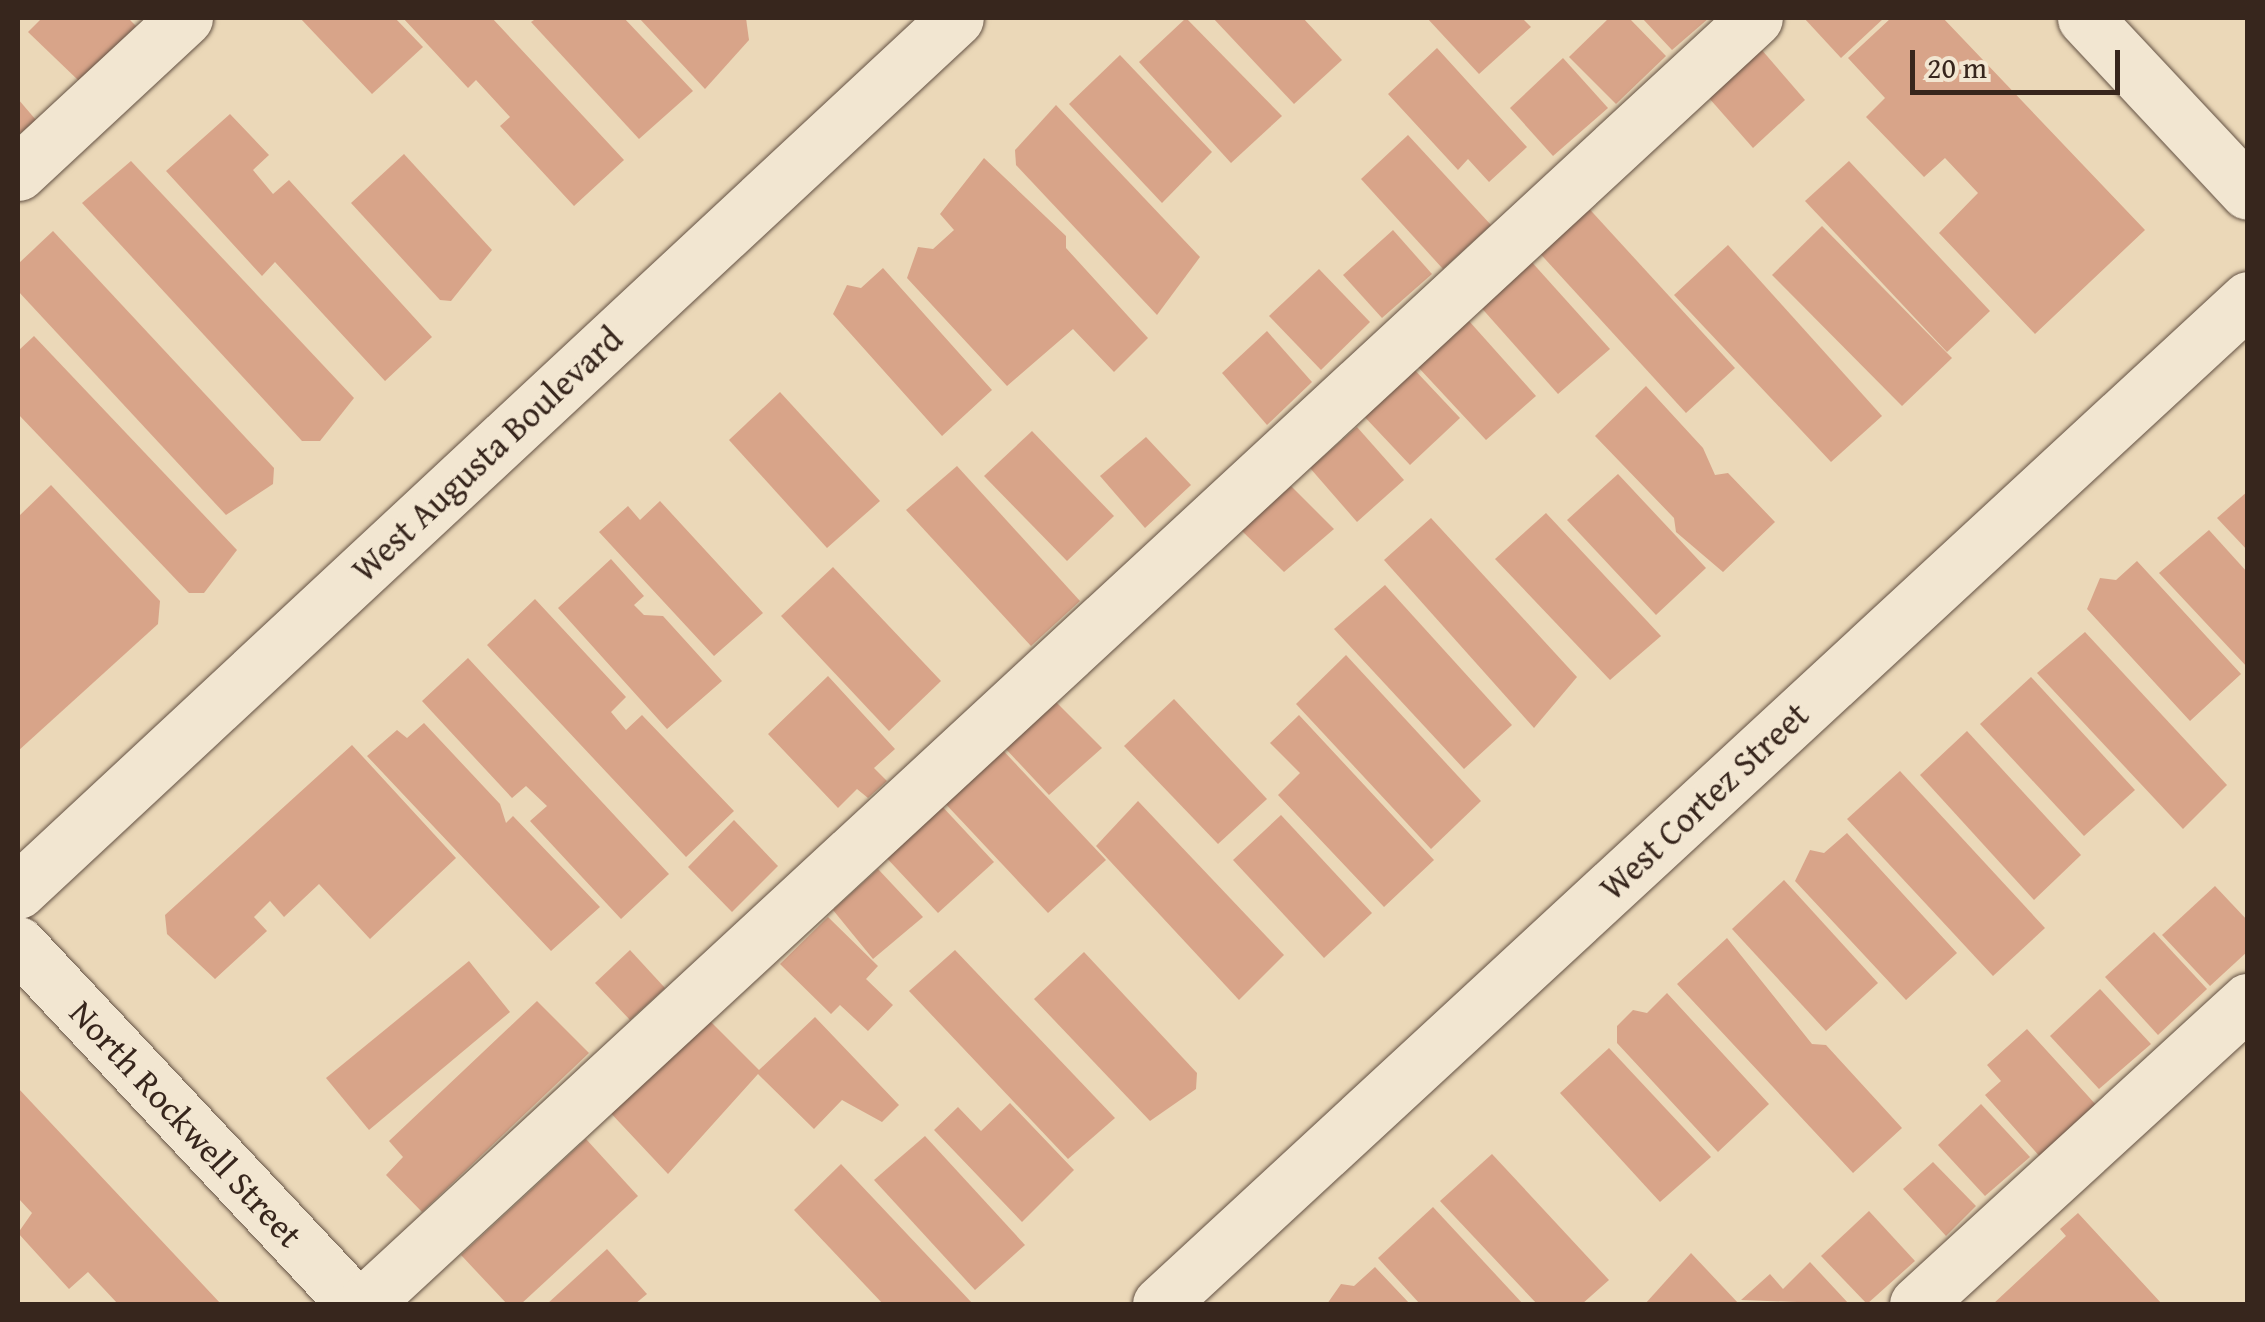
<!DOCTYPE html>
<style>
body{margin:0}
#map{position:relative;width:2265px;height:1322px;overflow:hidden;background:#ebd8b8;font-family:"Gentium Book Plus",serif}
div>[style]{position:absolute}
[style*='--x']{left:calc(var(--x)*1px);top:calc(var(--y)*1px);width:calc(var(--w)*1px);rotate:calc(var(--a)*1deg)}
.building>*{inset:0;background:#d8a489}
.roads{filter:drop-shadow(0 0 2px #645244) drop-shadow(0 0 2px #645244)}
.minor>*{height:55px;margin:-27.5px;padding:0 27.5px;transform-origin:27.5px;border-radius:27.5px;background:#f2e6d1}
span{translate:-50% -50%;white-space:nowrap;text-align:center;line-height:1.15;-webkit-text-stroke:8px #f2e6d1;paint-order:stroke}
.street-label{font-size:35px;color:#37261d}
.frame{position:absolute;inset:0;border:20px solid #37261d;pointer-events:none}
.scale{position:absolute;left:1910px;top:50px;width:210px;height:45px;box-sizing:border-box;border:5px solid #37261d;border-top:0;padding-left:12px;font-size:30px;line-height:35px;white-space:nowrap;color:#37261d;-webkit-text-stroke:8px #f2e6d1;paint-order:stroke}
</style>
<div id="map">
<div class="building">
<i style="clip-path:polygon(42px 18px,128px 18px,136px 26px,79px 81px,28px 32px)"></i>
<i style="clip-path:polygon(300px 18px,395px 18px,423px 47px,372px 94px)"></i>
<i style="clip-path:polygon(403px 18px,492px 18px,624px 160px,574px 206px,500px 126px,510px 117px,476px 80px,468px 88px)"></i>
<i style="clip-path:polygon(537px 18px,624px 18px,693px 91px,639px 139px,531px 22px)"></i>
<i style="clip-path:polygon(639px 18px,746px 18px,749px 40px,705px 89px)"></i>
<i style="clip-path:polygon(1186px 18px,1282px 116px,1231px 163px,1139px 62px)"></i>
<i style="clip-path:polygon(1213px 18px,1303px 18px,1342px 60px,1294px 104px)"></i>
<i style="clip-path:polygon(1427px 18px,1522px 18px,1531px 27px,1479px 74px)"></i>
<i style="clip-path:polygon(1609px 18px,1629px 18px,1666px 56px,1616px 104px,1569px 57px)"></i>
<i style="clip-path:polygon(1642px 18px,1709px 18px,1672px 50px)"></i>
<i style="clip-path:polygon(1804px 18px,1884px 18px,1841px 58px)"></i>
<i style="clip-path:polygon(1891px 18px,1943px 18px,2145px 230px,2035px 334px,1939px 233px,1978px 193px,1945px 158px,1924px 177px,1866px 117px,1885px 98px,1848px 58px)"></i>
<i style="clip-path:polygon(1437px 48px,1527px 147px,1489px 182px,1468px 159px,1458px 170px,1388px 94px)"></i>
<i style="clip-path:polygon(1761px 49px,1805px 100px,1753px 148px,1709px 98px)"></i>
<i style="clip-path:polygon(1120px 55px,1212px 152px,1162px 203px,1069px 104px)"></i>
<i style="clip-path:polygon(1563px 58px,1608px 108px,1553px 156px,1510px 108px)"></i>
<i style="clip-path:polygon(18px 99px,36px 120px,18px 135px)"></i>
<i style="clip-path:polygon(1056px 105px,1200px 257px,1157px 315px,1016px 165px,1015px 150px)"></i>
<i style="clip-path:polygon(230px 114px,269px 155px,253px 170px,273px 194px,289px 180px,432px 337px,385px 381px,275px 262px,262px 276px,166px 171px)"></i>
<i style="clip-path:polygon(1408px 135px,1491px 225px,1443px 269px,1361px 179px)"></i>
<i style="clip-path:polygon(404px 154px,492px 250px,451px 301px,440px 300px,351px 203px)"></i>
<i style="clip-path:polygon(984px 158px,1066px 236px,1066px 248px,1148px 338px,1114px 372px,1073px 329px,1007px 386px,907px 278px,918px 247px,933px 249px,954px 230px,940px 214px)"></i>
<i style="clip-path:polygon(131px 161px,354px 398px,320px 441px,302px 441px,82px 203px)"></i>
<i style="clip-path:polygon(1849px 161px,1990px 311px,1947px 352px,1805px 201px)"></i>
<i style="clip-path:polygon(1583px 202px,1735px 368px,1686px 413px,1535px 248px)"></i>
<i style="clip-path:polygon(1822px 226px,1952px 358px,1902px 406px,1772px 275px)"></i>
<i style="clip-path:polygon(1393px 230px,1432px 274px,1382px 318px,1343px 275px)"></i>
<i style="clip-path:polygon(53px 231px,274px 468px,273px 484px,226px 515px,18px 291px,18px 264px)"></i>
<i style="clip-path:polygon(1728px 245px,1882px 416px,1831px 462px,1674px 295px)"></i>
<i style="clip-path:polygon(1529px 259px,1610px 349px,1558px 394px,1478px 304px)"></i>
<i style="clip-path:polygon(883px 268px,992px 390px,942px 436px,833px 314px,847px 285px,861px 288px)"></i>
<i style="clip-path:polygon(1319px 269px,1370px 322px,1321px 370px,1269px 316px)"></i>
<i style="clip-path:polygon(1469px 321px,1536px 396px,1486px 440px,1418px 367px)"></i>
<i style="clip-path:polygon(1267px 331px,1312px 382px,1267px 425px,1222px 373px)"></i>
<i style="clip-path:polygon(34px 336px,237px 550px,204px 593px,189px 593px,18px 414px,18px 351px)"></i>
<i style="clip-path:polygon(1410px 365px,1460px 418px,1410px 465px,1360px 412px)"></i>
<i style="clip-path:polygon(1646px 386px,1703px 448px,1715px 475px,1728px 473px,1775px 522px,1723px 572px,1676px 532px,1674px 518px,1595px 436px)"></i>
<i style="clip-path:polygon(780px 392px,880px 501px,827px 548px,729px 440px)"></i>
<i style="clip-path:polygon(1357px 427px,1404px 480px,1357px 522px,1310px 468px)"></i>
<i style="clip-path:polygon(1032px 431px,1114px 516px,1067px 561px,984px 476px)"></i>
<i style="clip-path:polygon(1146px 437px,1191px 485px,1145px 528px,1100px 476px)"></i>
<i style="clip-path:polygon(957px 466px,1080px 601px,1031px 646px,906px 510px)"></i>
<i style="clip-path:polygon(1618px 474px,1706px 568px,1656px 615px,1567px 520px)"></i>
<i style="clip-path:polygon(51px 485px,160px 601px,158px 624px,18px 751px,18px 517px)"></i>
<i style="clip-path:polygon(1291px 486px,1334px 529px,1284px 572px,1241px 530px)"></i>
<i style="clip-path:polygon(2248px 491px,2248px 551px,2217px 518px)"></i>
<i style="clip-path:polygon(660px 501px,763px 613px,714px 656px,599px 532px,628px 506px,640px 520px)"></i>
<i style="clip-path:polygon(1546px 513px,1661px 636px,1610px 680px,1495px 559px)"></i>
<i style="clip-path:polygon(1431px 518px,1577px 677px,1534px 728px,1384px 560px)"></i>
<i style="clip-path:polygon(2209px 530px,2248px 573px,2248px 668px,2159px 573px)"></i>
<i style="clip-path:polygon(611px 559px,644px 596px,634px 605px,644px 615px,663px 616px,722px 681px,667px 729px,558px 608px)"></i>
<i style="clip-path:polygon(2137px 561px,2241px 674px,2190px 721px,2087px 609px,2100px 578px,2116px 580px)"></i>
<i style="clip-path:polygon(833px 567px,941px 681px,889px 731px,781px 616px)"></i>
<i style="clip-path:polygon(1385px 585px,1512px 725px,1464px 769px,1334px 629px)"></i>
<i style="clip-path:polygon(535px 599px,626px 697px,611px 712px,626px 730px,642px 715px,734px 811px,686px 857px,487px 645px)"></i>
<i style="clip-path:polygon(2085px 632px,2227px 785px,2183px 829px,2037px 673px)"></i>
<i style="clip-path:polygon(1346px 655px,1481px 801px,1431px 849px,1296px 704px)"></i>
<i style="clip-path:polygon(468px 658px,669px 874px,621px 919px,530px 821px,547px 806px,526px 786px,512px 798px,422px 701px)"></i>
<i style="clip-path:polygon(828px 676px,895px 749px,874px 768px,887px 781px,868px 798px,857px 789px,838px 808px,768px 734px)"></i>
<i style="clip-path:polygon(2031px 677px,2135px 790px,2084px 836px,1980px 724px)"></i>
<i style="clip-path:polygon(1174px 699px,1267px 799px,1218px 844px,1124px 746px)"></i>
<i style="clip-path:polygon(1056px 702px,1102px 748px,1049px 795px,1005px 748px)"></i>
<i style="clip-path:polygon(1299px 715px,1434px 860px,1384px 907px,1278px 795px,1300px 773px,1270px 743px)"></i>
<i style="clip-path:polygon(424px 723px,500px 804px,506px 823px,513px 816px,600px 907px,551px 951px,367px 756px,397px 730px,407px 738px)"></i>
<i style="clip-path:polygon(1967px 731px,2081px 855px,2034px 900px,1920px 775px)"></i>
<i style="clip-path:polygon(352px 745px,456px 858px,370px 939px,319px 884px,284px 917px,270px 901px,254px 917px,267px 931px,215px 979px,167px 934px,165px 915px)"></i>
<i style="clip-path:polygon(998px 745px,1106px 860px,1048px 913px,941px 799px)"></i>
<i style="clip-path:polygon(1900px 771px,2045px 928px,1993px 976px,1847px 819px)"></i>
<i style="clip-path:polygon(1138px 801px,1284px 955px,1239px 1000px,1096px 846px)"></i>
<i style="clip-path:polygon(939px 803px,994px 862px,938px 913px,883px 854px)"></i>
<i style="clip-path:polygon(1281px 815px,1372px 913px,1324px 958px,1233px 860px)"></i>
<i style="clip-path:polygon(734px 820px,778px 866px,732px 912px,688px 867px)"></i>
<i style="clip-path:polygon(1847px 833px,1957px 953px,1906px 1000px,1795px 881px,1810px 850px,1824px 853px)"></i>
<i style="clip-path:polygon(878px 869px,923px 917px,873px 959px,833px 910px)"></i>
<i style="clip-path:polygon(1784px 880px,1878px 983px,1826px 1031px,1732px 929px)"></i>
<i style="clip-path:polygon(2215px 886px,2248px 921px,2248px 951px,2210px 986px,2162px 935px)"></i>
<i style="clip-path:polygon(828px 917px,878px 966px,866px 979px,893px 1005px,868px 1031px,840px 1005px,831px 1014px,780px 964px)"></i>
<i style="clip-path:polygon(2154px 932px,2207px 989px,2158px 1035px,2105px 977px)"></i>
<i style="clip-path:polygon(1727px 938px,1812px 1044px,1826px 1045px,1902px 1128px,1853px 1173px,1677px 984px)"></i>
<i style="clip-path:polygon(630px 950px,665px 988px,630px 1020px,595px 983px)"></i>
<i style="clip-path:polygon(955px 950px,1115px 1118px,1068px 1159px,909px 991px)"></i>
<i style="clip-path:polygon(1084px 952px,1197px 1073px,1196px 1089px,1150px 1121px,1034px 999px)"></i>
<i style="clip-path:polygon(469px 961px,510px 1012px,369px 1130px,326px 1078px)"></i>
<i style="clip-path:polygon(2100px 989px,2151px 1044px,2099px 1089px,2050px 1036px)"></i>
<i style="clip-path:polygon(1667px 993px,1769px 1104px,1718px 1152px,1617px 1043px,1617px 1026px,1633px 1010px,1647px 1013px)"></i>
<i style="clip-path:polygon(537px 1001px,589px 1053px,422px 1212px,386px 1175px,403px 1157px,389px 1141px)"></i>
<i style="clip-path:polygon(704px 1015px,759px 1070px,815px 1017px,899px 1105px,882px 1122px,842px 1100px,814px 1129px,758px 1074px,668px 1174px,606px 1108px)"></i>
<i style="clip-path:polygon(2027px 1029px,2098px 1107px,2042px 1159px,1985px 1095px,2001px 1081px,1987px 1065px)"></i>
<i style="clip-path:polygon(1609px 1048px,1711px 1157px,1660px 1202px,1560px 1093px)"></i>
<i style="clip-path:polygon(18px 1088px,221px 1304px,118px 1304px,88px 1272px,69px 1289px,18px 1233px,32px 1213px,18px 1198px)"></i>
<i style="clip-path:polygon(1010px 1103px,1074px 1170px,1022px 1222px,934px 1130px,958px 1107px,981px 1131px)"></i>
<i style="clip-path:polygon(1981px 1104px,2030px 1157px,1985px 1196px,1938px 1145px)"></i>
<i style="clip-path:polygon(925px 1136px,1025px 1245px,975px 1290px,874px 1180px)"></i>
<i style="clip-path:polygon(586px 1139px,638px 1196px,521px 1304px,507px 1304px,461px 1255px)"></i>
<i style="clip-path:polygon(1492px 1154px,1609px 1280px,1582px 1304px,1537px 1304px,1440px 1201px)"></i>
<i style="clip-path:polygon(1933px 1162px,1976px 1206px,1946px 1236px,1903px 1189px)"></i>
<i style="clip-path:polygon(841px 1164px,973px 1304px,883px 1304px,794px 1210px)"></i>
<i style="clip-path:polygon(1433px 1207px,1523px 1304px,1420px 1304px,1378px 1258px)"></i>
<i style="clip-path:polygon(1869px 1211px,1915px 1261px,1867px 1304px,1821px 1256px)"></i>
<i style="clip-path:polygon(2078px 1213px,2162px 1304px,1993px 1304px,2066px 1236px,2060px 1229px)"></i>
<i style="clip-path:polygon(607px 1249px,647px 1294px,635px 1304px,547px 1304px)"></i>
<i style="clip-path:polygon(1691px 1253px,1739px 1304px,1645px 1304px)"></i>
<i style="clip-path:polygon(1810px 1262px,1849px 1304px,1741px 1300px,1770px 1274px,1783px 1289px)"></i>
<i style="clip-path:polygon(1375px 1267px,1410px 1304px,1327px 1304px,1341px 1284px,1354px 1286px)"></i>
</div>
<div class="roads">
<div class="minor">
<i style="--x:2085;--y:18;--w:238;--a:46.9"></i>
<i style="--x:18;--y:173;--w:228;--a:-42.9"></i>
<i style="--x:18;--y:891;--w:1281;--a:-42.94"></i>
<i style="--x:18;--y:944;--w:493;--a:46.9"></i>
<i style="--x:364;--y:1304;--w:1894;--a:-42.75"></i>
<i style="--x:1160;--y:1304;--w:1481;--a:-42.73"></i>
<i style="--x:1917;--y:1304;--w:449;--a:-42.5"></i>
</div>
</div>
<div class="street-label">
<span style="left:487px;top:454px;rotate:-43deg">West Augusta Boulevard</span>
<span style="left:1704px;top:801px;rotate:-43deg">West Cortez Street</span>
<span style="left:186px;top:1124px;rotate:47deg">North Rockwell Street</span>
</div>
<div class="frame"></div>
<div class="scale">20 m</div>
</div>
